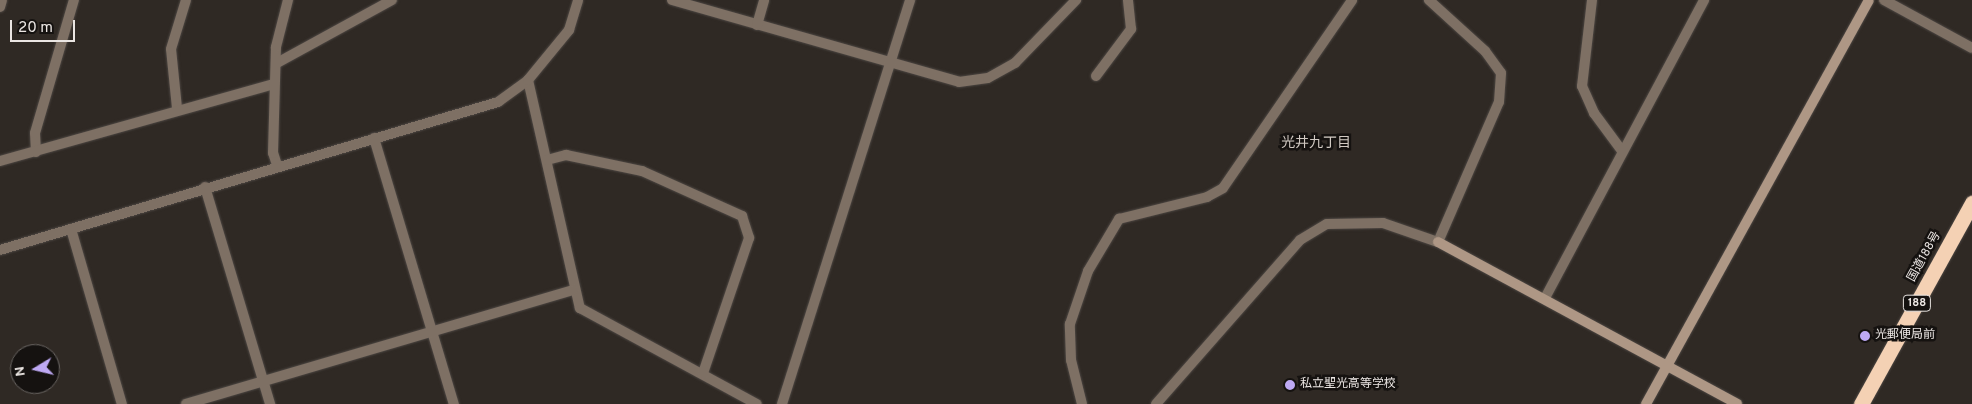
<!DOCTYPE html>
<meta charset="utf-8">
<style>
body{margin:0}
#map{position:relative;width:1972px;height:404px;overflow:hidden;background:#2f2924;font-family:Overpass,"Noto Sans JP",sans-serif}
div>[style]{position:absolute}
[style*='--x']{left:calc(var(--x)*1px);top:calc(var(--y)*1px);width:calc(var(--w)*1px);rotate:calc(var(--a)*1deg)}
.roads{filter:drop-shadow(0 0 1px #4d4743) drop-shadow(0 0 1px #4d4743)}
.street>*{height:10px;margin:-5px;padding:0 5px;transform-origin:5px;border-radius:5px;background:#7e7064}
.secondary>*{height:10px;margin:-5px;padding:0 5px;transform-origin:5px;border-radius:5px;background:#ae9785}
.highway>*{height:15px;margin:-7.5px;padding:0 7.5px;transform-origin:7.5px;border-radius:7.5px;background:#f4d1b4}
.dots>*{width:14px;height:14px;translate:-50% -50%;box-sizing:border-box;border:2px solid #151210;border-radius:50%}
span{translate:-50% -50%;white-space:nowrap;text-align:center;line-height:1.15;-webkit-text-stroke:5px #151210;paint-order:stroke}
.shield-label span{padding:1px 4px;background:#151210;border:1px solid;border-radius:4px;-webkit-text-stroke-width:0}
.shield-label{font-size:11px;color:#ebe6e3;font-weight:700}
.street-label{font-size:12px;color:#ebe6e3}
.poi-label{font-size:12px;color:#ebe6e3}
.left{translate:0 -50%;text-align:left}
.neighbourhood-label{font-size:14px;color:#d1c9c2}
.north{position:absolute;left:10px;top:344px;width:50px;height:50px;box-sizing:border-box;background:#151210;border:1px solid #6b6764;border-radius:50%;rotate:261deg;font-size:14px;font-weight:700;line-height:20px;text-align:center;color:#ebe6e3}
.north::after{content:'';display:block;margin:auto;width:18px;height:22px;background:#bea9f4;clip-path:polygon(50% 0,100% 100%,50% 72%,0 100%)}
.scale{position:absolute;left:10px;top:20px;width:65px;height:22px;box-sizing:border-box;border:2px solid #ebe6e3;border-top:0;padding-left:6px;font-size:15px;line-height:18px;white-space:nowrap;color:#ebe6e3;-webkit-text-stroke:4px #151210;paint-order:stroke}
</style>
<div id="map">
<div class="roads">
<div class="street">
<i style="--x:672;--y:0;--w:298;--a:15.9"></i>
<i style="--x:959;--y:82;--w:29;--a:-8"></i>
<i style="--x:988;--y:78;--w:31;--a:-29"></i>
<i style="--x:1015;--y:63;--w:88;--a:-45.9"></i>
<i style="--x:1592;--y:0;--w:87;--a:96.6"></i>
<i style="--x:1582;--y:86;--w:30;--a:66"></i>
<i style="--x:1594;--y:113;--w:47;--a:53.6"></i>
<i style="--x:1884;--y:0;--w:100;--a:28.6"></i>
<i style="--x:0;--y:7;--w:7;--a:-74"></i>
<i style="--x:757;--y:25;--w:26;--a:-74"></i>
<i style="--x:277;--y:63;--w:131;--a:-28.7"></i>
<i style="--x:1096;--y:76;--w:59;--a:-53.3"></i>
<i style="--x:1131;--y:29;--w:29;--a:-96"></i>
<i style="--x:528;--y:80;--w:234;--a:77.2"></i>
<i style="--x:580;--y:308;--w:201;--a:28.5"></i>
<i style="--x:177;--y:108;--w:59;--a:-95.8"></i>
<i style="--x:171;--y:49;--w:51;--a:-73"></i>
<i style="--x:374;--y:138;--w:278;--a:73.3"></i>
<i style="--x:36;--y:152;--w:19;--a:-93"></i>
<i style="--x:35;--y:133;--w:139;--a:-73.7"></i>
<i style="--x:547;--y:160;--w:20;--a:-15"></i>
<i style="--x:566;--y:155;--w:78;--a:11.9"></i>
<i style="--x:642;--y:171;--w:110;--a:24.2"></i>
<i style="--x:742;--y:216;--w:23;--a:72"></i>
<i style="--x:749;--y:238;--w:143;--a:108.8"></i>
<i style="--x:0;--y:161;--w:285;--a:-15.7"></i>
<i style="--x:277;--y:165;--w:13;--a:-108"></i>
<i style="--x:273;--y:153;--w:106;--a:-88.4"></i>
<i style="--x:276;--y:47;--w:49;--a:-75.7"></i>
<i style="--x:205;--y:187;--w:227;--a:73.3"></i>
<i style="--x:71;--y:229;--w:182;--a:73.8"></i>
<i style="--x:0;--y:250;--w:520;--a:-16.55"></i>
<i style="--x:498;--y:102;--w:37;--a:-36"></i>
<i style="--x:528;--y:80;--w:65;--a:-50.6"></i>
<i style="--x:569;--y:30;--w:31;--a:-73"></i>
<i style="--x:1545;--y:298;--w:338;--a:-61.9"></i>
<i style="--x:186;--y:404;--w:403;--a:-16.4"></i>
<i style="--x:782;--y:404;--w:424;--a:-72.4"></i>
<i style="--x:1082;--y:404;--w:45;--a:-104"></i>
<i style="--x:1071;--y:360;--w:36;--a:-92"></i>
<i style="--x:1070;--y:324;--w:56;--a:-71.2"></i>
<i style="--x:1088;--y:271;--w:61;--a:-59.2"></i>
<i style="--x:1119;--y:219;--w:91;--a:-14"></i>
<i style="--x:1207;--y:197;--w:18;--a:-29"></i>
<i style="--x:1223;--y:188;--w:228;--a:-55.5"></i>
<i style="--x:1156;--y:404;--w:218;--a:-48.7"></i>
<i style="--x:1300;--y:240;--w:31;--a:-31"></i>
<i style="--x:1327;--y:224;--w:56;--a:-1"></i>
<i style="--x:1383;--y:223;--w:58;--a:19.1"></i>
<i style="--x:1438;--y:242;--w:153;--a:-66.5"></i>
<i style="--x:1499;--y:102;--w:29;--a:-86"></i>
<i style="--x:1501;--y:73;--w:27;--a:-126"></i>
<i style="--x:1485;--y:51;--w:76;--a:-137.7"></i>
</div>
<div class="secondary">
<i style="--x:1438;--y:242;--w:340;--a:28.4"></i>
<i style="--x:1646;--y:404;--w:461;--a:-61.1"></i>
</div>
<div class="highway">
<i style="--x:1861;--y:404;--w:230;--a:-61.1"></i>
</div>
</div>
<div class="dots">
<i style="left:1865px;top:336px;background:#bea9f4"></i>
<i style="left:1290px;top:385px;background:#bea9f4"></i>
</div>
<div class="shield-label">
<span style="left:1917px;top:303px">188</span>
</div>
<div class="street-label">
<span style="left:1925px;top:257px;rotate:-61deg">国道188号</span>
</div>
<div class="poi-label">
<span class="left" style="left:1875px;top:336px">光郵便局前</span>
<span class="left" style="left:1300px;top:385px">私立聖光高等学校</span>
</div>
<div class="neighbourhood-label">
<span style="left:1316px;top:144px">光井九丁目</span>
</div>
<div class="north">N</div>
<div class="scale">20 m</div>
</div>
